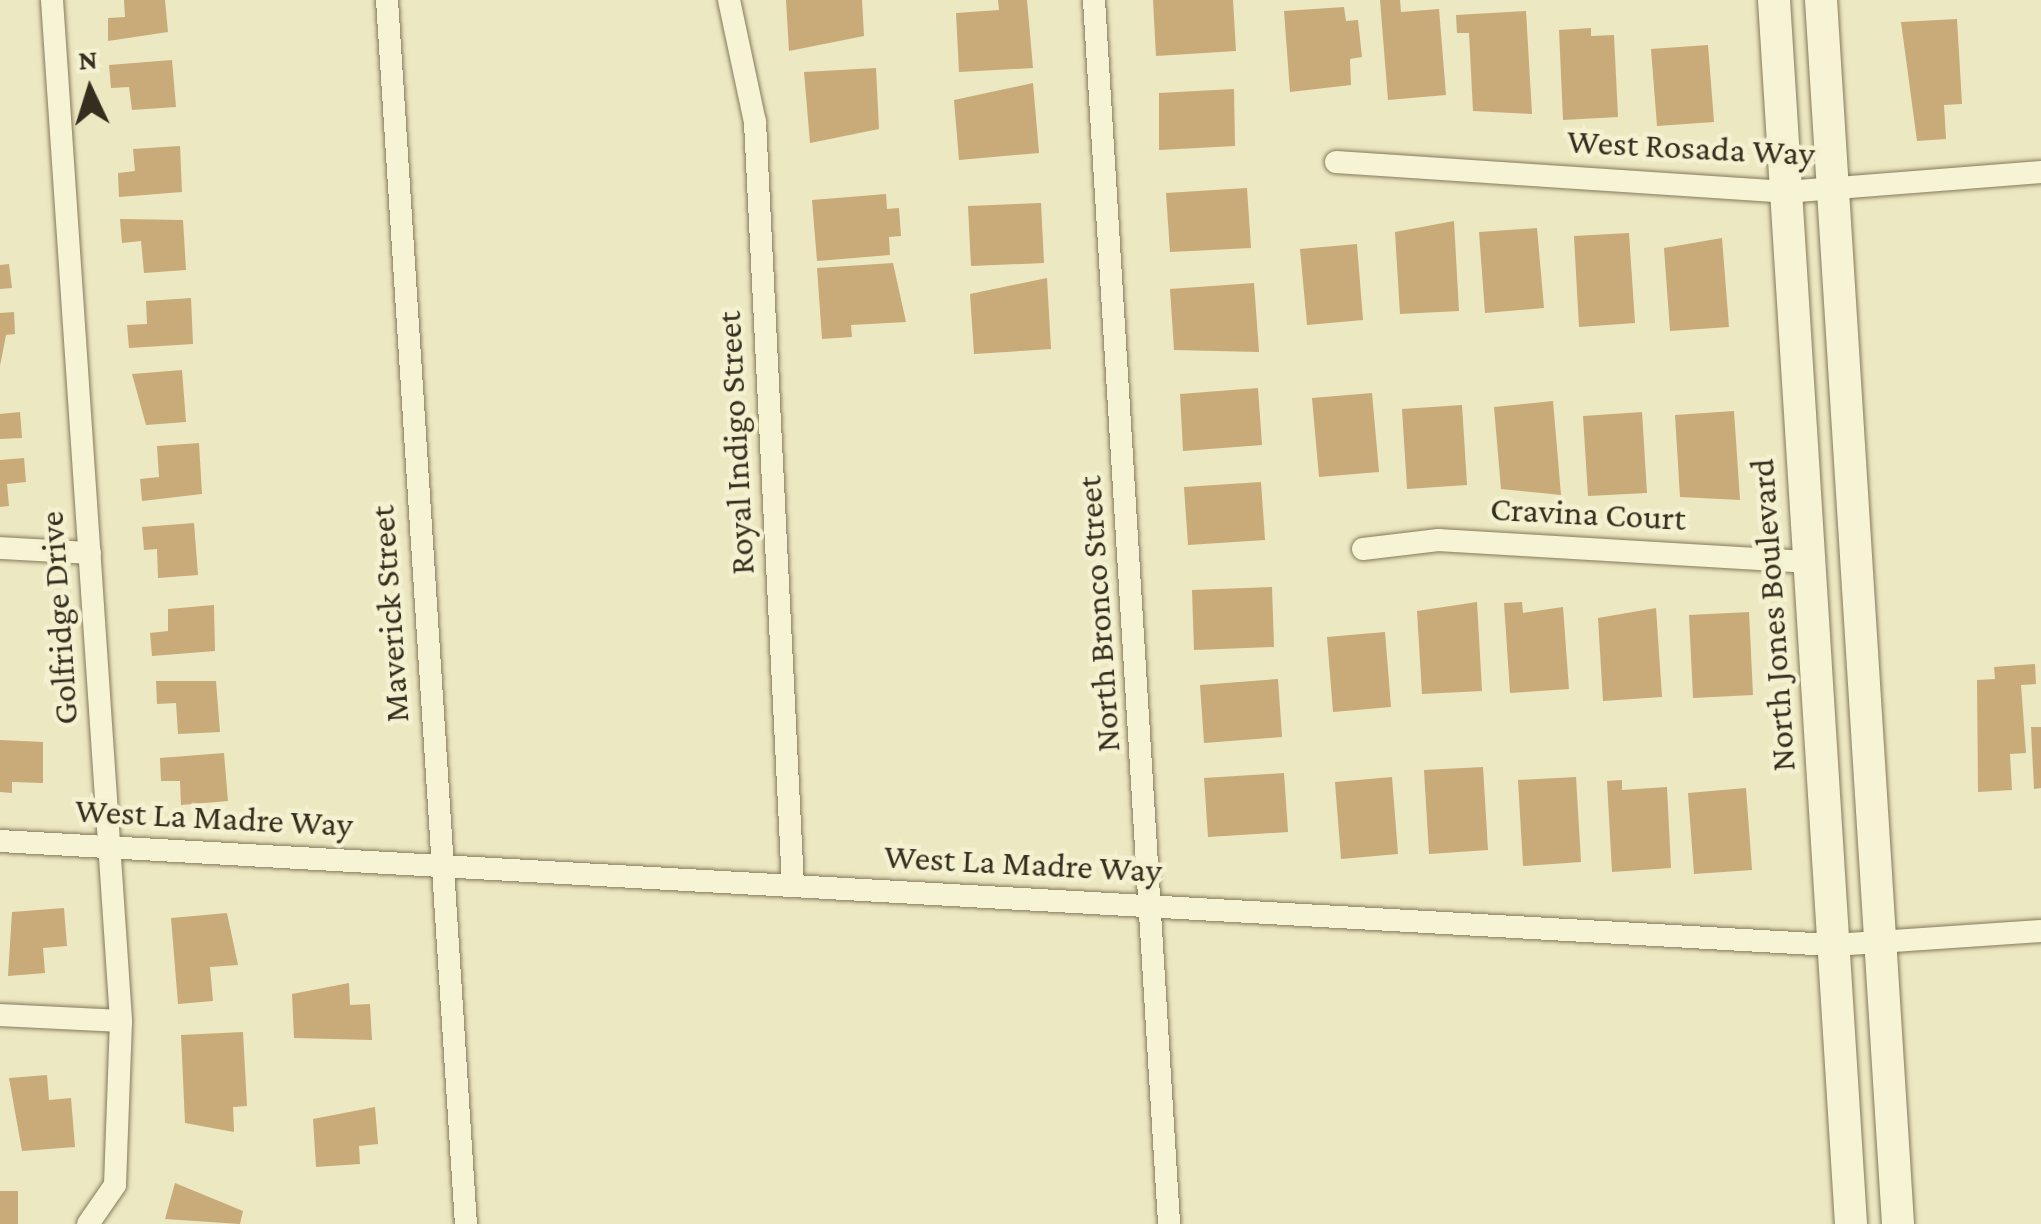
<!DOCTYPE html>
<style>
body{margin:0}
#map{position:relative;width:2041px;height:1224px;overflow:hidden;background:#ece8c2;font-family:"Crimson Pro",serif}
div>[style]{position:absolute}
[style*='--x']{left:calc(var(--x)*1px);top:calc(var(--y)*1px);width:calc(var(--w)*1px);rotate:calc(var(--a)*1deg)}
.building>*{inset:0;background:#c9aa79}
.roads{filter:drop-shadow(0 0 2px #857a5a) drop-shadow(0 0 2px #857a5a)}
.street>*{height:22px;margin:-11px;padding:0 11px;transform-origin:11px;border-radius:11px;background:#f7f4d5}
.secondary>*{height:32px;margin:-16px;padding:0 16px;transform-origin:16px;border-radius:16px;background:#f7f4d5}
span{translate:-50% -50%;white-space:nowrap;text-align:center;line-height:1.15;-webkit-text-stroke:9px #f4f1d1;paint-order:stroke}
.street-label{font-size:35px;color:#352e1e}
.north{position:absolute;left:40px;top:40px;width:100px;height:100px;-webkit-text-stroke:8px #f4f1d1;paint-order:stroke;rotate:356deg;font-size:28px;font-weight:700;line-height:40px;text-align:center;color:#352e1e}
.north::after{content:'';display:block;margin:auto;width:35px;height:45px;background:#352e1e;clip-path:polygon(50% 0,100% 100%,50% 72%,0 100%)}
</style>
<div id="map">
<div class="building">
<i style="clip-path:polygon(124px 0,165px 0,168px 32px,108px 41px,108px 18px,125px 17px)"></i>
<i style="clip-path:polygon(786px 0,862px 0,864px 36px,789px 51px)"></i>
<i style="clip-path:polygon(998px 0,1027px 0,1033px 68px,959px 72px,956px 13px,999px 10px)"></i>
<i style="clip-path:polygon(1153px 0,1233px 0,1236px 51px,1156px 56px)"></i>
<i style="clip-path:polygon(1380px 0,1400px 0,1401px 12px,1439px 9px,1446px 95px,1388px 100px)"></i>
<i style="clip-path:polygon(1344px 7px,1346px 21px,1358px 20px,1362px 57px,1350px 59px,1351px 85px,1290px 92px,1284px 11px)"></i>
<i style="clip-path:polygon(1526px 11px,1532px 114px,1473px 111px,1469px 33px,1457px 33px,1456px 15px)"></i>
<i style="clip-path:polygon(1957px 19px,1962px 104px,1944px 105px,1946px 139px,1917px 141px,1901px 22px)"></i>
<i style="clip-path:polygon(1591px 28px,1591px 36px,1614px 35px,1618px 117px,1563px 120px,1559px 30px)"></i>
<i style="clip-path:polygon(1708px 45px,1714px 122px,1657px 126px,1651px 49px)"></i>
<i style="clip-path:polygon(172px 60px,176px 107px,132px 110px,129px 87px,111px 88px,109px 65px)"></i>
<i style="clip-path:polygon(876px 68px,879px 129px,810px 143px,804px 72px)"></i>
<i style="clip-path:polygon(1033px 83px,1039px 153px,959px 160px,954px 100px)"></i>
<i style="clip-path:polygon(1234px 89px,1235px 146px,1159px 150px,1159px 93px)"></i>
<i style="clip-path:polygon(180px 146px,182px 192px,119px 197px,118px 173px,135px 171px,133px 149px)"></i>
<i style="clip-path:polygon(1247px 188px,1251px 248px,1170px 252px,1166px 193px)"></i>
<i style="clip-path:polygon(886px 194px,887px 209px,899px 208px,901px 236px,889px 237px,890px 255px,817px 261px,812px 200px)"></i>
<i style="clip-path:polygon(1041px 203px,1044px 263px,971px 266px,968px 206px)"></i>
<i style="clip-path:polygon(120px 219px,183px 220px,186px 270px,144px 273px,141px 241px,122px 243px)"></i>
<i style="clip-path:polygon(1454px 221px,1459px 311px,1400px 314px,1395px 232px)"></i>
<i style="clip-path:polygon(1537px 228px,1544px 308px,1485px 313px,1479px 232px)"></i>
<i style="clip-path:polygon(1629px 233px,1635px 323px,1579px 327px,1574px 236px)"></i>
<i style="clip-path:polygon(1722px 238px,1729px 327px,1670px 331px,1664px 248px)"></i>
<i style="clip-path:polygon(1357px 244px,1363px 320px,1307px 325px,1300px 249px)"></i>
<i style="clip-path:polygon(893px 263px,906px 322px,851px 325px,852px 337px,822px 339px,817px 268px)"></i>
<i style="clip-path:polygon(9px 264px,12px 288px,0 289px,0 265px)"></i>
<i style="clip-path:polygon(1047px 278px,1051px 349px,974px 354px,970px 294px)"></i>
<i style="clip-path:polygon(1254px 283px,1259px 352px,1174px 350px,1170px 289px)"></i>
<i style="clip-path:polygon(191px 298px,193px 344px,129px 348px,127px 325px,147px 324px,146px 301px)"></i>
<i style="clip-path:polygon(14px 312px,15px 334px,6px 335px,0 366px,0 313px)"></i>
<i style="clip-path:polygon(182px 370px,186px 422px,146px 425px,132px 374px)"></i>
<i style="clip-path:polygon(1258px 388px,1262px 445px,1183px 451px,1180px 394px)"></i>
<i style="clip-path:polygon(1372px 393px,1379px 472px,1319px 477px,1312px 398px)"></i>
<i style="clip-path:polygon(1553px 401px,1561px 495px,1501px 489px,1494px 407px)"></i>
<i style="clip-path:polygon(1462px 405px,1467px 485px,1407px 489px,1402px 409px)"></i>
<i style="clip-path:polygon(1734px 411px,1740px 500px,1680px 497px,1675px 415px)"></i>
<i style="clip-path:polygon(20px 412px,22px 438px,0 439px,0 414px)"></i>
<i style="clip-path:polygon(1642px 412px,1647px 493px,1588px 496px,1583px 416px)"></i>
<i style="clip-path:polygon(199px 443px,202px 494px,142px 501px,140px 479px,159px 477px,157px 446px)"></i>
<i style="clip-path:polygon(24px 458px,26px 482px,7px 484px,9px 506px,0 507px,0 460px)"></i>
<i style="clip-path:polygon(1261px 482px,1265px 540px,1188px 545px,1184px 487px)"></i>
<i style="clip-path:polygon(194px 523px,198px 575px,158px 578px,157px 549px,144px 550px,142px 527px)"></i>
<i style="clip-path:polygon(1272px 587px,1274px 647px,1194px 650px,1192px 590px)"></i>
<i style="clip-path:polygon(1477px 602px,1482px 691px,1422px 694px,1417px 611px)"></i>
<i style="clip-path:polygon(1522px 602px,1523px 613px,1563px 607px,1569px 689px,1510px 693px,1504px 603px)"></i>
<i style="clip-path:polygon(214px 605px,215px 651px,152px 656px,150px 633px,168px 631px,168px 609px)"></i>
<i style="clip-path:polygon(1656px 608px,1662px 697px,1603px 701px,1598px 618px)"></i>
<i style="clip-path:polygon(1749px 612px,1753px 695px,1693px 698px,1689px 615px)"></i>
<i style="clip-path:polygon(1385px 632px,1391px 707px,1333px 712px,1327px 637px)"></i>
<i style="clip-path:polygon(2035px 664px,2036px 684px,2021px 685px,2026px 753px,2010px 754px,2012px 790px,1978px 792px,1977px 680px,1995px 679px,1994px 667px)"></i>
<i style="clip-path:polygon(1278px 679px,1282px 737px,1204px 743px,1200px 685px)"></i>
<i style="clip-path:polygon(156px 681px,216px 681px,220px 732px,178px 734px,176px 703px,157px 704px)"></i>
<i style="clip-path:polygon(2031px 727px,2041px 727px,2041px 788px,2034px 789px)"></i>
<i style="clip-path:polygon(0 740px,43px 742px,43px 783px,12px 782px,12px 793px,0 792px)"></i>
<i style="clip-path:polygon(224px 753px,228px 801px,181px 805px,180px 781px,161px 781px,160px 758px)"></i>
<i style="clip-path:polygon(1483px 767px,1488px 850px,1429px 854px,1424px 770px)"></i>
<i style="clip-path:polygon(1284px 773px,1288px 832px,1208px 837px,1204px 778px)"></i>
<i style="clip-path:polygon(1392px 777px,1398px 854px,1341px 859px,1335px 782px)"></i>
<i style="clip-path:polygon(1576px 777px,1581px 862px,1523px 866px,1518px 780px)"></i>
<i style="clip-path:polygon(1622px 780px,1622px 790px,1667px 787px,1671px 868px,1612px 872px,1607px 781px)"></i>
<i style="clip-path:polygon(1746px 788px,1752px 870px,1694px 874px,1688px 793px)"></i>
<i style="clip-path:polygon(64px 908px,67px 946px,43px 948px,45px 973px,8px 976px,12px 912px)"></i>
<i style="clip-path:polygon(227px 913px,238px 965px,210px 967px,213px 1001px,178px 1004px,171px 918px)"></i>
<i style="clip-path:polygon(349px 983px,350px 1005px,370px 1004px,372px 1040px,294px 1038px,292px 994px)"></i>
<i style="clip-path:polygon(243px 1032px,247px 1106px,233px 1107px,234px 1132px,185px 1123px,181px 1035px)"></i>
<i style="clip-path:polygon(47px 1075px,49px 1100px,71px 1098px,75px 1147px,22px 1151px,9px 1078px)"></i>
<i style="clip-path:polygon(375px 1107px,378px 1144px,359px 1146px,360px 1164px,316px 1167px,313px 1119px)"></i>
<i style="clip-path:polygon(175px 1183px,243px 1211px,240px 1224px,165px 1219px)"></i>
<i style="clip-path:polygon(0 1191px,18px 1191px,18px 1224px,0 1224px)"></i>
</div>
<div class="roads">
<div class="street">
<i style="--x:52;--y:0;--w:1023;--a:86.13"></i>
<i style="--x:121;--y:1021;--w:164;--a:92.1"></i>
<i style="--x:115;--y:1185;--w:47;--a:124.7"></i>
<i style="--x:387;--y:0;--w:1227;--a:86.31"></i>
<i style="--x:729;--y:0;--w:125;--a:78"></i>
<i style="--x:755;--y:122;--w:765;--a:87.15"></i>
<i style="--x:1094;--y:0;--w:1226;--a:86.49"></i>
<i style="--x:1336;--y:162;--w:451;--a:3.8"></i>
<i style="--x:1786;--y:192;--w:256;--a:-4.5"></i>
<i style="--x:0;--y:548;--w:90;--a:3.2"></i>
<i style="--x:1363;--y:549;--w:76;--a:-6.8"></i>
<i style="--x:1438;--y:540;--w:373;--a:3.4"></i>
<i style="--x:0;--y:841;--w:1837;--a:3.25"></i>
<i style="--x:1834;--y:945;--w:207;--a:-3.9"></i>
<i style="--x:0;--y:1015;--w:121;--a:2.8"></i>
</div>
<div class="secondary">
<i style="--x:1774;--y:0;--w:1226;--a:86.4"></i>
<i style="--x:1821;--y:0;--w:1226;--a:86.4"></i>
</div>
</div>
<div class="street-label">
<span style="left:1691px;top:148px;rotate:3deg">West Rosada Way</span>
<span style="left:736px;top:443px;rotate:-93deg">Royal Indigo Street</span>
<span style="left:1588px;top:514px;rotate:3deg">Cravina Court</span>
<span style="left:390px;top:614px;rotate:-94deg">Maverick Street</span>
<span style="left:1099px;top:614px;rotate:-94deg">North Bronco Street</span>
<span style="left:1773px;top:615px;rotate:-94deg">North Jones Boulevard</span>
<span style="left:59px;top:618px;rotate:-94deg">Golfridge Drive</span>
<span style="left:214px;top:818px;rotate:3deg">West La Madre Way</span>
<span style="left:1023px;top:864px;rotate:3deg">West La Madre Way</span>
</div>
<div class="north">N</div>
</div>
